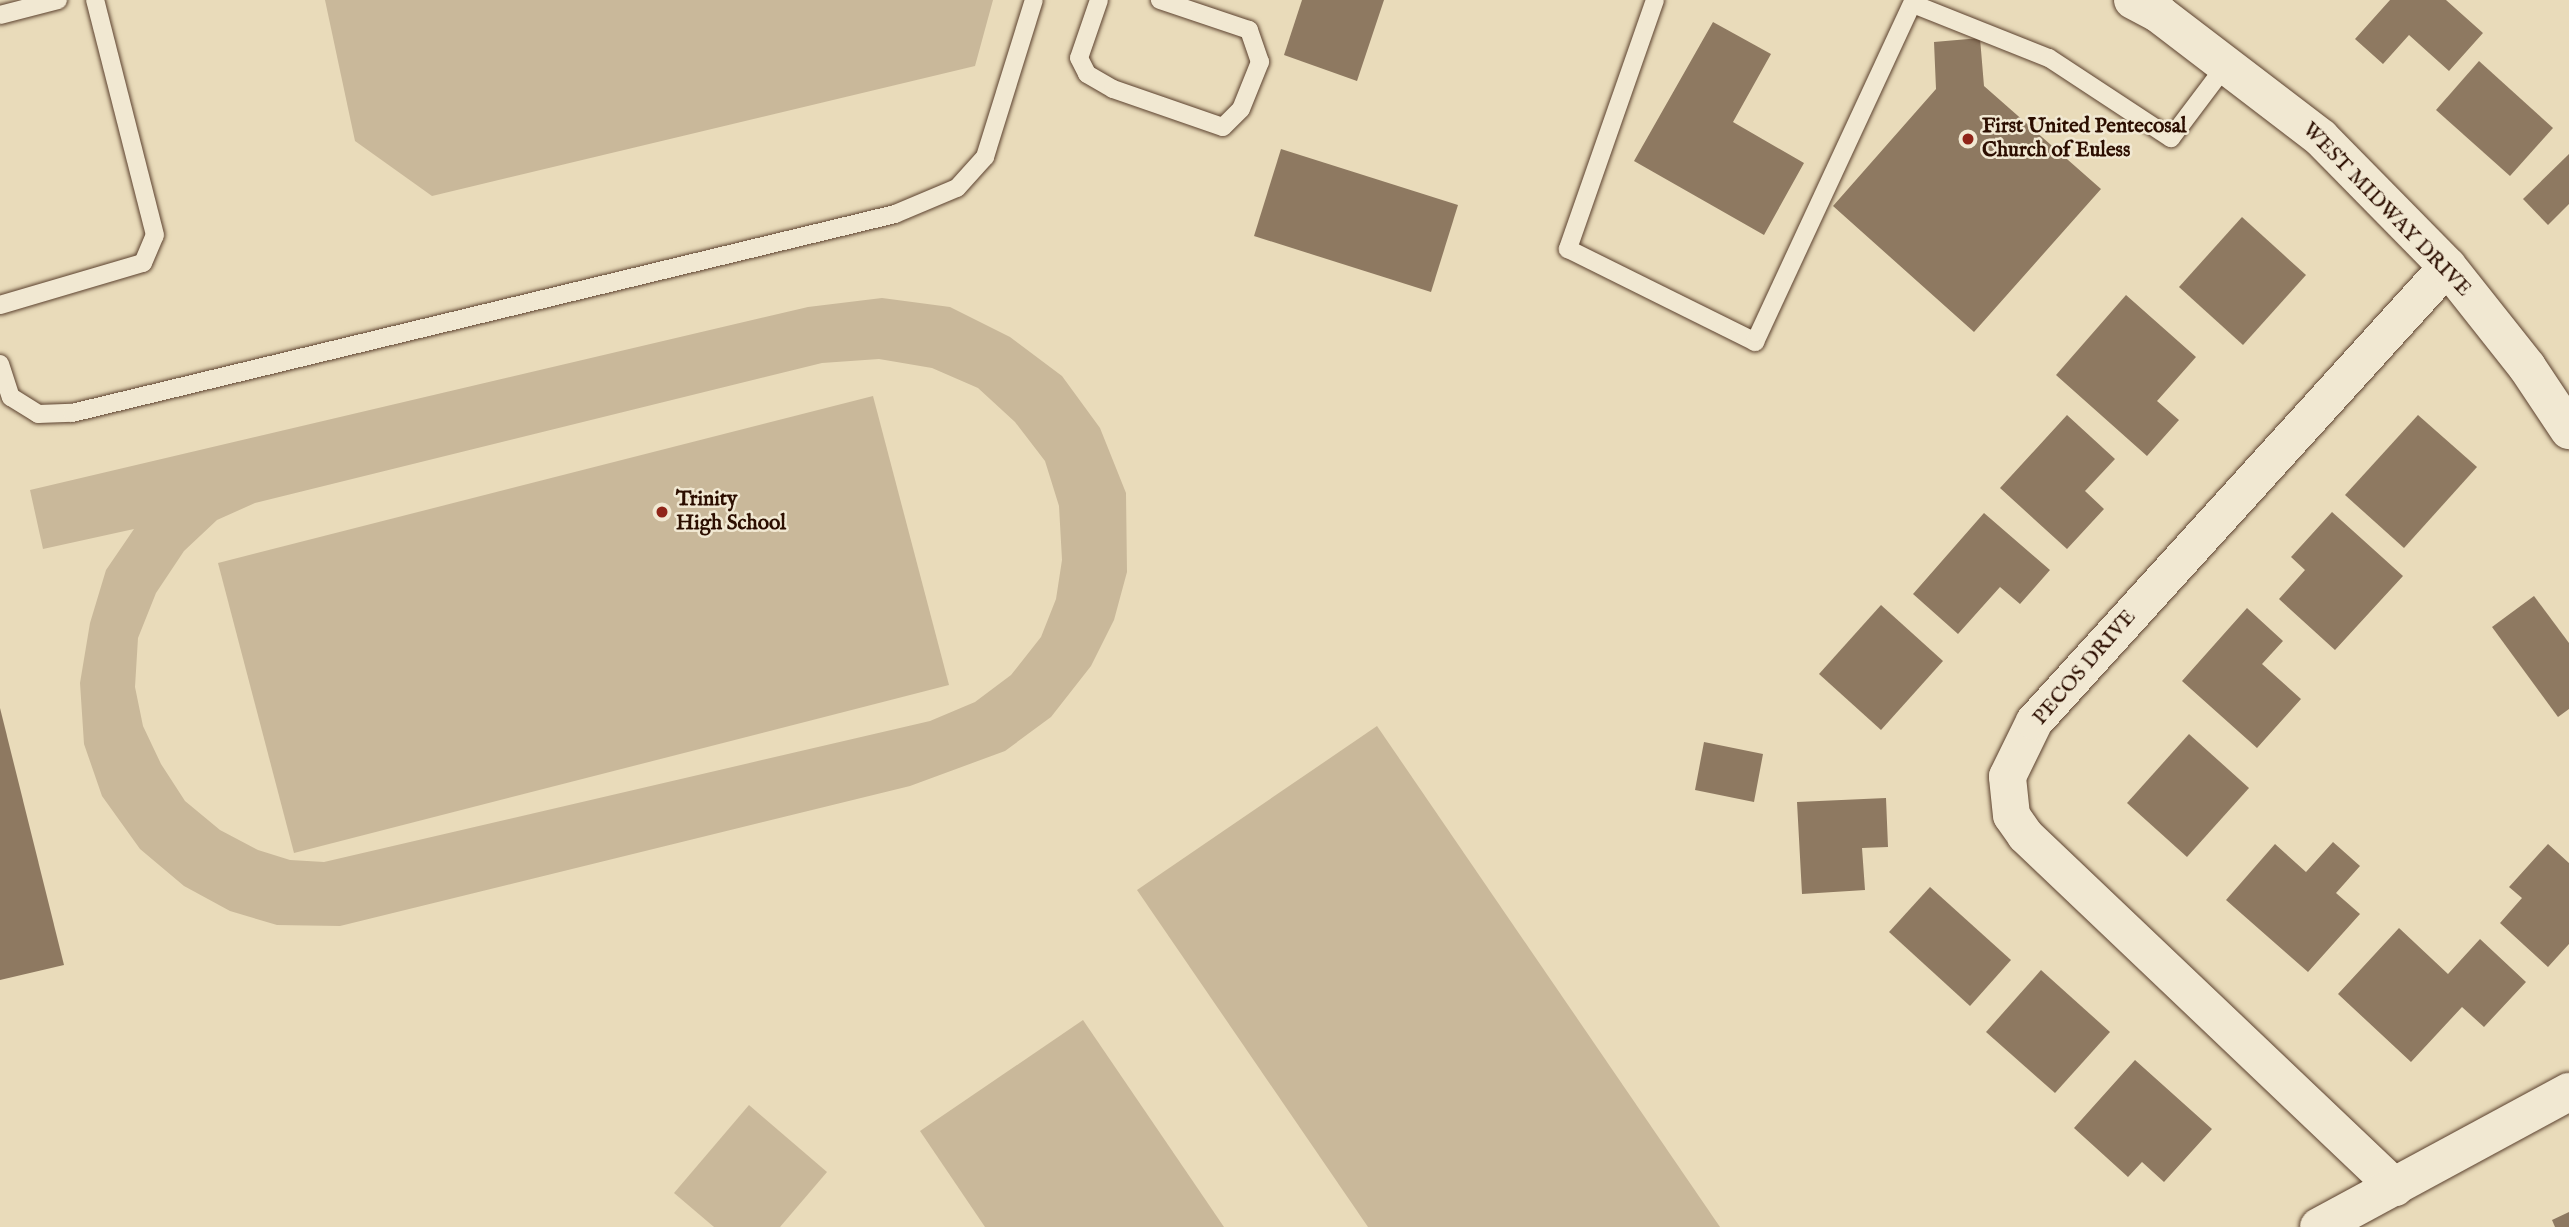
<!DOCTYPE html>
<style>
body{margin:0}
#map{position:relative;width:2569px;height:1227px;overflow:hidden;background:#e9dbba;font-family:"IM FELL English",serif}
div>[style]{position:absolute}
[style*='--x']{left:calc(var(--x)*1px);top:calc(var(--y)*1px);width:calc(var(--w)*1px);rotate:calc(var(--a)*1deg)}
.green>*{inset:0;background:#c9b89a}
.building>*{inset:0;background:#8e7961}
.roads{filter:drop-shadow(0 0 2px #5b412e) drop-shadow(0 0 2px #5b412e)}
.lane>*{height:18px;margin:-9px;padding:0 9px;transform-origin:9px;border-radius:9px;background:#f1e8d2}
.street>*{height:37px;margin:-18.5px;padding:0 18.5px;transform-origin:18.5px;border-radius:18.5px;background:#f1e8d2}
.secondary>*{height:38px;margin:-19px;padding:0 19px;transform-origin:19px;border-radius:19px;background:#f1e8d2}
.dots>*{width:19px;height:19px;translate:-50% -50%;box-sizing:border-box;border:4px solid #f1e8d2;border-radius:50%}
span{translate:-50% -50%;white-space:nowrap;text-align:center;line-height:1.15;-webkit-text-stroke:5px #f1e8d2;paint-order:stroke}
.poi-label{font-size:21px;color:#2c0e00;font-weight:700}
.left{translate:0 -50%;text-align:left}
.street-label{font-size:21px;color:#2c0e00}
</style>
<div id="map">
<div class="green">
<i style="clip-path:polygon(325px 0,993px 0,975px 66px,432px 196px,355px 141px)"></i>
<i style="clip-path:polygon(evenodd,882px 298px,950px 307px,1010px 337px,1062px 376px,1100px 428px,1126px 493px,1127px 572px,1114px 620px,1091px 666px,1051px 717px,1005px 751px,910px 786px,340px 926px,277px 925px,230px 911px,184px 886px,140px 849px,102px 796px,84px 744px,80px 683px,90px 623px,106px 570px,134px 529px,43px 549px,30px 490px,808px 307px,882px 298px,879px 359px,932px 368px,978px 388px,1015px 422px,1045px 461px,1059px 506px,1062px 560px,1056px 599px,1041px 637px,1011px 675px,975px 702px,930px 721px,324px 862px,290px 860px,258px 850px,220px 830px,185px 801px,161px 764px,143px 726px,135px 687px,138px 638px,156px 593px,184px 551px,217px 520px,255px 503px,822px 363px,879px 359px)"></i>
<i style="clip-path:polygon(873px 396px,949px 685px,294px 853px,218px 563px)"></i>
<i style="clip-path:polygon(1377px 726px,1720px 1227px,1368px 1227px,1137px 890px)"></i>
<i style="clip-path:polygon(1083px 1020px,1224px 1227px,985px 1227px,920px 1131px)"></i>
<i style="clip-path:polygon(749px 1105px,827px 1172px,780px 1227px,714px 1227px,674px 1193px)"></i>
</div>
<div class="building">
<i style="clip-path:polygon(1302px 0,1384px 0,1357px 81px,1284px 55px)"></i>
<i style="clip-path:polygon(2390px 0,2446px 0,2483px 33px,2449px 71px,2409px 35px,2383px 64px,2355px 39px)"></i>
<i style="clip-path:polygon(1713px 22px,1771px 54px,1733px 122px,1804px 163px,1764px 235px,1634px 161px)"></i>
<i style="clip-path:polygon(1980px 38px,1984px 86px,2101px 189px,1974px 332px,1833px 206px,1936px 89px,1934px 42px)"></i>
<i style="clip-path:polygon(2479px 61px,2553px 128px,2510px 176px,2436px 110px)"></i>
<i style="clip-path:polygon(1281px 149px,1458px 205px,1431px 292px,1254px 236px)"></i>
<i style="clip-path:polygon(2569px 154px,2569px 204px,2548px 225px,2523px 199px)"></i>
<i style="clip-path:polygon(2242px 217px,2306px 275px,2243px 345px,2179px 287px)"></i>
<i style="clip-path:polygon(2126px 295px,2196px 357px,2157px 401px,2179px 420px,2147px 456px,2056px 375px)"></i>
<i style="clip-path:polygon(2067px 415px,2115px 459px,2085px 491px,2104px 509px,2067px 549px,2000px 488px)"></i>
<i style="clip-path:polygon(2418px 415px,2477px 467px,2404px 548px,2345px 495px)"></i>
<i style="clip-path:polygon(2332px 512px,2403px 576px,2335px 650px,2279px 599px,2305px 570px,2291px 557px)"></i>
<i style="clip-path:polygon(1984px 513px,2050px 570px,2020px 604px,2000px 587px,1958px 634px,1913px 594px)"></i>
<i style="clip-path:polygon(2534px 596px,2569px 643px,2569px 709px,2558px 717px,2492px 627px)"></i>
<i style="clip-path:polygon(1881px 605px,1943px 661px,1881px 730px,1819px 674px)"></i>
<i style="clip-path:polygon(2247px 608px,2283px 641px,2262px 664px,2301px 699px,2257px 748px,2182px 681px)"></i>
<i style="clip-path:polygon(0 708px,64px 965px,0 980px)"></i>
<i style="clip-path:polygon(2189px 734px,2249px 788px,2187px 857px,2127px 803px)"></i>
<i style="clip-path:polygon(1704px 742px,1763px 754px,1754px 802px,1695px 790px)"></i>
<i style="clip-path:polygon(1886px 798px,1888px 847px,1862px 848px,1865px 890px,1802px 894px,1797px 802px)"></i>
<i style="clip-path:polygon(2333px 842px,2360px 866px,2336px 893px,2360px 914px,2308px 972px,2226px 900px,2275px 844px,2306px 872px)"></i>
<i style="clip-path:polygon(2548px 844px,2569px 863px,2569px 944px,2548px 967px,2500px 923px,2522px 898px,2509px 887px)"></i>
<i style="clip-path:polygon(1930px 887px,2011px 960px,1970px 1006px,1889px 932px)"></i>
<i style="clip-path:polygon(2399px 928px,2448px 974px,2480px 939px,2526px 982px,2484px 1027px,2462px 1007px,2411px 1062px,2338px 994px)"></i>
<i style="clip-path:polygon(2041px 970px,2110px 1032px,2055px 1093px,1986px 1032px)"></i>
<i style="clip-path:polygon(2135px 1060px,2212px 1129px,2164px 1182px,2142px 1162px,2128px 1177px,2074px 1128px)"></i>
<i style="clip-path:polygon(2569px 1212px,2569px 1227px,2555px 1227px,2552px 1220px)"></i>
</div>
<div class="roads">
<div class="lane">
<i style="--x:1099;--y:0;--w:61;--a:109"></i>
<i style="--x:1079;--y:58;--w:18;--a:63"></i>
<i style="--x:1087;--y:74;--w:30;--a:30"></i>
<i style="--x:1113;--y:89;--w:116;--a:19.1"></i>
<i style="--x:1223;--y:127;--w:25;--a:-45"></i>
<i style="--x:1241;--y:109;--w:51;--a:-68"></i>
<i style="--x:1260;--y:62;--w:34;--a:-109"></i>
<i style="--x:1249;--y:30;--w:94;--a:-161.4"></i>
<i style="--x:1655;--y:0;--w:264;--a:109.3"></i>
<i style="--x:1568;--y:249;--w:209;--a:26.4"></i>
<i style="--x:1755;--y:342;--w:377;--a:-65.1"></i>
<i style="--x:1913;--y:4;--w:146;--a:21.7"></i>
<i style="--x:2049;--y:58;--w:146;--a:33.3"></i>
<i style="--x:2171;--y:138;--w:91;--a:-53"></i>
<i style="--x:0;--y:15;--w:60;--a:-14.5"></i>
<i style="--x:0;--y:305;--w:149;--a:-16.4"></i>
<i style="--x:143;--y:263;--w:30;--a:-67"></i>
<i style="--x:155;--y:235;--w:243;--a:-104.3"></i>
<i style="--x:0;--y:364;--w:35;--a:72"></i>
<i style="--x:11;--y:397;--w:32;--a:32"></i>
<i style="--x:38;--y:414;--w:34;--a:-2"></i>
<i style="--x:72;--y:413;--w:847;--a:-13.59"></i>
<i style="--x:895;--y:214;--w:67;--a:-22.8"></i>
<i style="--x:957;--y:188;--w:42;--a:-47.9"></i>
<i style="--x:985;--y:157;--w:164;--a:-72.7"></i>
</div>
<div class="street">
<i style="--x:2395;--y:1187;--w:511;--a:-136.43"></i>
<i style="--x:2025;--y:835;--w:24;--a:-125"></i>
<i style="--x:2011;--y:815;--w:39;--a:-96"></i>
<i style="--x:2007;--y:776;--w:61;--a:-63.9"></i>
<i style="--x:2034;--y:721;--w:614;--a:-47.77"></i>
</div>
<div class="secondary">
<i style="--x:2133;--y:0;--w:30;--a:28"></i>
<i style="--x:2159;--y:14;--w:204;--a:37.4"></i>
<i style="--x:2321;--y:138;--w:180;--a:45.5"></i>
<i style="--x:2447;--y:266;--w:129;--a:51.6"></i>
<i style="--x:2527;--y:367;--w:76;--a:56.3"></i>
<i style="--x:2319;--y:1227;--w:284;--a:-28.4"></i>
</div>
</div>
<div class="dots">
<i style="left:1968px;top:139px;background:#8f2418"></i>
<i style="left:662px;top:512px;background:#8f2418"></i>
</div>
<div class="poi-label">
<span class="left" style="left:1982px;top:139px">First United Pentecosal<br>Church of Euless</span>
<span class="left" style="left:676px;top:512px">Trinity<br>High School</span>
</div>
<div class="street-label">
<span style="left:2386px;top:210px;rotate:46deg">WEST MIDWAY DRIVE</span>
<span style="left:2085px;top:668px;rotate:-49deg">PECOS DRIVE</span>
</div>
</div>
